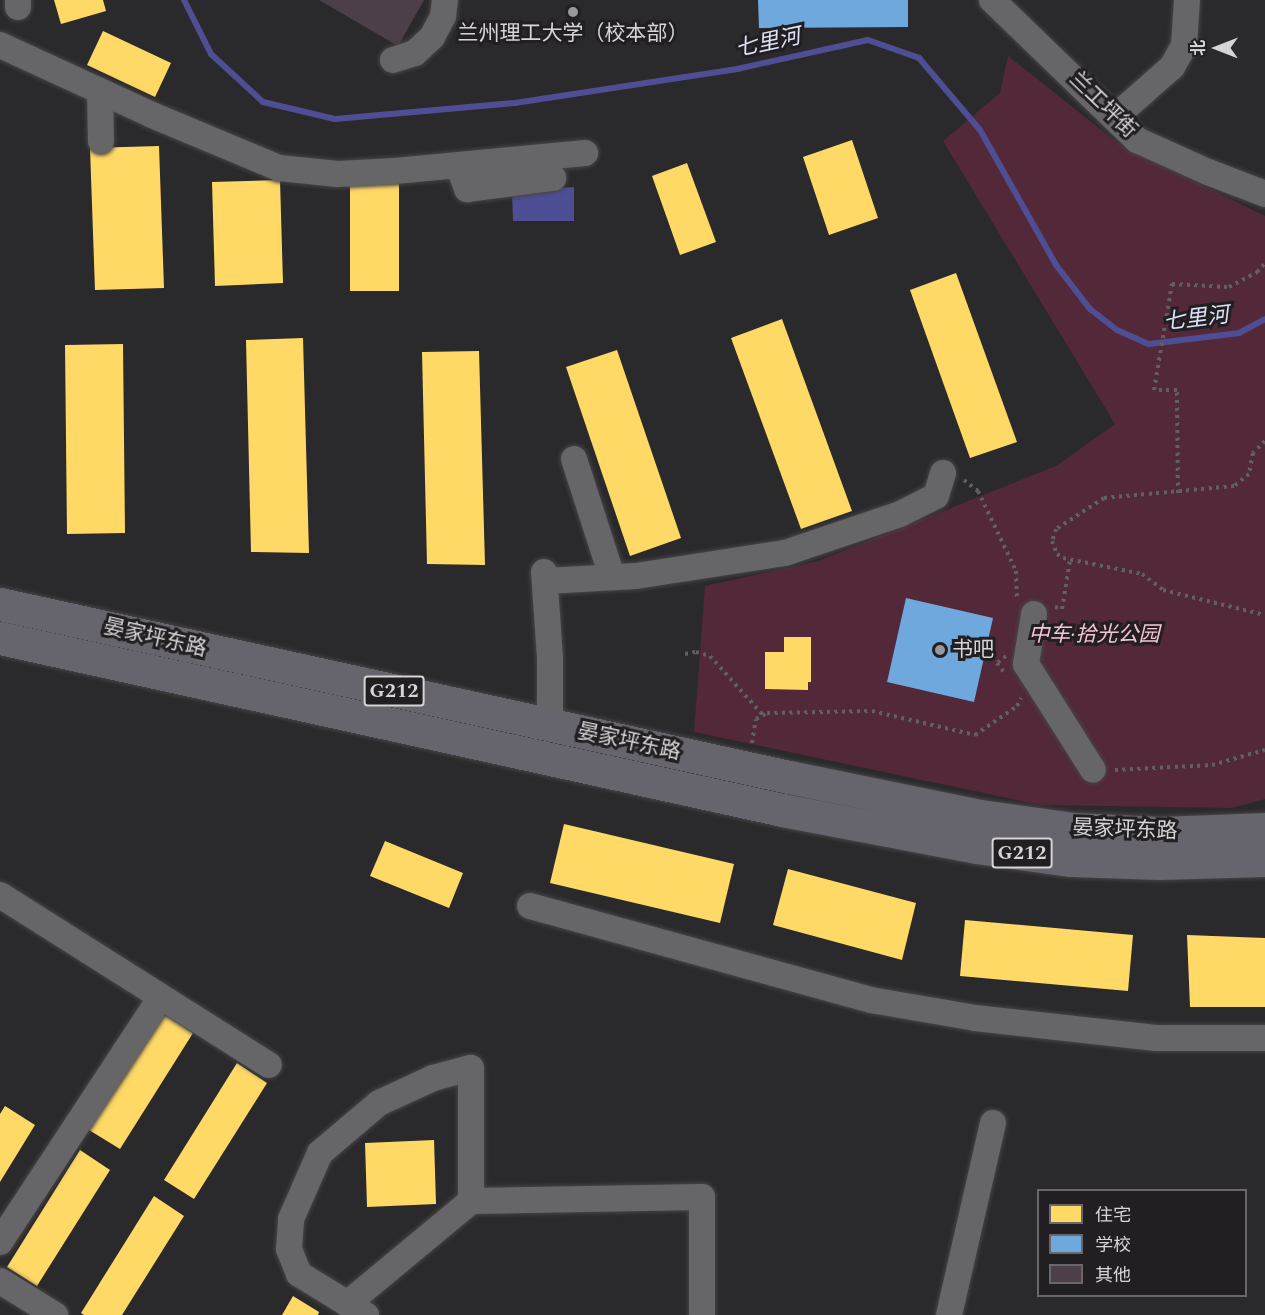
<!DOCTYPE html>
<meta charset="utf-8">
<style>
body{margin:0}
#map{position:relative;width:1265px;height:1315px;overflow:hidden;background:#2a292b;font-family:Spectral,"Noto Sans SC",serif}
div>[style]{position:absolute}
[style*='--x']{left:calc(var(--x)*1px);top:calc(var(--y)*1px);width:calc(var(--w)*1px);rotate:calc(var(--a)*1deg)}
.green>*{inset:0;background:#532838}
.water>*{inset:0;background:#4e4e94}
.homes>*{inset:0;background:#ffd966}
.schools>*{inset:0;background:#6fa8dc}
.stream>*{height:6px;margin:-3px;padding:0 3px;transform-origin:3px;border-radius:3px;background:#4e4e94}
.building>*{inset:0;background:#4c3f49}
.path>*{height:4px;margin-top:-2px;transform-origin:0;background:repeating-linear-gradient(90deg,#616061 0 3px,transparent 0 7.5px)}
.roads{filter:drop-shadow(0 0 2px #464446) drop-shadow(0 0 2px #464446)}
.minor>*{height:26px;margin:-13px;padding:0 13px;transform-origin:13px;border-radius:13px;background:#666567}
.highway>*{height:33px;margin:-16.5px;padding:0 16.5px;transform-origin:16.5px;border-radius:16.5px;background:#66646c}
.dots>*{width:16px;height:16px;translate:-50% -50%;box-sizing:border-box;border:3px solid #211f22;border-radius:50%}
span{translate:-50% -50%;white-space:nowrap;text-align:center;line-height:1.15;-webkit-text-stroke:6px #211f22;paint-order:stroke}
.shield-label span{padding:2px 4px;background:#211f22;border:2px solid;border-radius:4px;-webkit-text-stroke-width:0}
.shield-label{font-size:20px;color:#d6d4d6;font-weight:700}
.poi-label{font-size:21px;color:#d6d4d6}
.left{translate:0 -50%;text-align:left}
.street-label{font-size:21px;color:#d6d4d6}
.park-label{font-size:21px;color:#f5c3d2;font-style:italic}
.water-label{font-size:22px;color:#e0e2f8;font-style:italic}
.legend{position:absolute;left:1037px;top:1189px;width:210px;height:108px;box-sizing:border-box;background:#211f22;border:2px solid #69676a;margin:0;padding:8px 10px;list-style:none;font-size:18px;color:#d6d4d6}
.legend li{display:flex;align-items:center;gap:12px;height:30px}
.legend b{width:30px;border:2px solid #69676a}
.north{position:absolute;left:1187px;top:18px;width:60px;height:60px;-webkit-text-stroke:4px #211f22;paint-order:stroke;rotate:270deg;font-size:16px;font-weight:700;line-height:24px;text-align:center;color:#d6d4d6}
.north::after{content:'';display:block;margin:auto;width:21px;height:27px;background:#d6d4d6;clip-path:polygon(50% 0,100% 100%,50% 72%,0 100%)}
</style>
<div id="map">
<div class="green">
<i style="clip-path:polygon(1008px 56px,1119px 144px,1265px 216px,1265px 799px,1232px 808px,1040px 805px,694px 732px,705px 586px,818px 561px,1056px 466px,1115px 424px,943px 141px,1000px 93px)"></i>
</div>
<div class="water">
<i style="clip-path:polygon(574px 187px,574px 221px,513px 221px,512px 192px)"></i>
</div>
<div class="homes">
<i style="clip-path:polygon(54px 0,103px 0,106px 11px,61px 24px)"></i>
<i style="clip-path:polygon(103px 31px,171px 63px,155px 97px,87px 65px)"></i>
<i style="clip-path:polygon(852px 140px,878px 218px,829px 235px,803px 157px)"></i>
<i style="clip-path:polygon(159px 146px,164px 288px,95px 290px,90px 148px)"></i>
<i style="clip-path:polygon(687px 163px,716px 242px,680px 255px,652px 176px)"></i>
<i style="clip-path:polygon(280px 180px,283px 283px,215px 286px,212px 182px)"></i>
<i style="clip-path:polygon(350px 184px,399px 184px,399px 291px,350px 291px)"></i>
<i style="clip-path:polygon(956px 273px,1017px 442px,970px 458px,910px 290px)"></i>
<i style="clip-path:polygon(782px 319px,852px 511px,801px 529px,731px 338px)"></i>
<i style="clip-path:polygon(303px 338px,309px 553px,251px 552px,246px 340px)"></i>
<i style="clip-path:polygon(123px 344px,125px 533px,67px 534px,65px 345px)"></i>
<i style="clip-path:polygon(617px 350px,681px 538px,630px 556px,566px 367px)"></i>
<i style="clip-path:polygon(479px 351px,485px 565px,427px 564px,422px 352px)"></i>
<i style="clip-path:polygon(784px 637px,811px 637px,811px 682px,808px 682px,808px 690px,765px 689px,765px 652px,784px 652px)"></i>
<i style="clip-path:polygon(564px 824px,734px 864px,720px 923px,550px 883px)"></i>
<i style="clip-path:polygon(385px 841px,463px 873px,449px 908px,370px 876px)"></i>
<i style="clip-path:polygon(788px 869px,916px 903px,902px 960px,773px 925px)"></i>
<i style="clip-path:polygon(965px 920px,1133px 935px,1128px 991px,960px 976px)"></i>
<i style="clip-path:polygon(1187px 935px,1265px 938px,1265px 1007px,1190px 1007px)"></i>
<i style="clip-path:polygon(162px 1013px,193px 1033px,120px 1149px,89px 1130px)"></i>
<i style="clip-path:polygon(237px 1063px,267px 1083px,194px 1199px,164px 1180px)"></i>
<i style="clip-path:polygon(5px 1106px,35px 1125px,0 1182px,0 1114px)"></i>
<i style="clip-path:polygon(434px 1140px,436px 1204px,367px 1207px,365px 1143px)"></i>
<i style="clip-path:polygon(80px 1150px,110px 1170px,37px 1286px,7px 1267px)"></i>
<i style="clip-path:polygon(154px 1196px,184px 1216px,122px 1315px,84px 1315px,81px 1313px)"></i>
<i style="clip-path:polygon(293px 1296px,319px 1312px,318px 1315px,282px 1315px)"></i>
</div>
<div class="schools">
<i style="clip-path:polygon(758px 0,908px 0,908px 27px,759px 28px)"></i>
<i style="clip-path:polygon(906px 598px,993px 618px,974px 702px,887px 682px)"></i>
</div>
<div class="stream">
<i style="--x:184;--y:0;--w:60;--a:63.4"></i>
<i style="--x:211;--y:54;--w:71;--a:42.7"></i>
<i style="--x:263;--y:102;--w:74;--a:13.3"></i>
<i style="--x:335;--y:119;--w:181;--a:-5.1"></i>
<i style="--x:515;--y:103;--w:225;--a:-8.7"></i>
<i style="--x:737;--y:69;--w:134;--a:-12.5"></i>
<i style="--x:868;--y:40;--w:54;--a:19.4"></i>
<i style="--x:919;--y:58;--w:94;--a:49.7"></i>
<i style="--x:980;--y:130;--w:155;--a:60.6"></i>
<i style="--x:1056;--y:265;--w:56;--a:52.3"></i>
<i style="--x:1090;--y:309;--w:34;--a:38"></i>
<i style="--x:1117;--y:330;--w:35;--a:24"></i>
<i style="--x:1149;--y:344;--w:91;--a:-7"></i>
<i style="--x:1239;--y:333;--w:30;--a:-28"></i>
</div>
<div class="building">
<i style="clip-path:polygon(319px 0,424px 0,398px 46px)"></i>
</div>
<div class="path">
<i style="--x:1265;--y:441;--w:17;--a:135"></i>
<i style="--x:1253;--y:453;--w:21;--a:101"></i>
<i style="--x:1249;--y:474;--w:19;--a:141"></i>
<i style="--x:1234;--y:486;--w:131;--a:174.7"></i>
<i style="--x:1104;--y:498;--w:57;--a:147.1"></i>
<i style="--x:1056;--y:529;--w:13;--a:108"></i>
<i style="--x:1052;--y:541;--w:14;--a:69"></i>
<i style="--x:1057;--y:554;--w:7;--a:34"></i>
<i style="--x:1063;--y:558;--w:81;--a:11.4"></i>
<i style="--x:1142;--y:574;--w:26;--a:37"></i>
<i style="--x:1163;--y:590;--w:105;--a:13.8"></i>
<i style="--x:964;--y:480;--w:18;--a:38"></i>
<i style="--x:978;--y:491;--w:89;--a:64.6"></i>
<i style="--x:1016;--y:571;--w:29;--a:88"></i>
<i style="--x:1178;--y:493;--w:103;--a:-90.6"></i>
<i style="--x:1177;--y:390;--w:23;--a:180"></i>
<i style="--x:1154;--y:390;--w:108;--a:-80.4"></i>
<i style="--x:1172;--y:284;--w:57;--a:3"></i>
<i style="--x:1229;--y:287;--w:32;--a:-28"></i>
<i style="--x:1257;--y:272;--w:12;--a:-48"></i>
<i style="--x:1055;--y:607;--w:7;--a:16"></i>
<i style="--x:1062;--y:609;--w:50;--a:-80.7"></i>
<i style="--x:685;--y:654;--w:11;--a:-10"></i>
<i style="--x:696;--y:652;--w:15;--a:16"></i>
<i style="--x:710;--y:656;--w:79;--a:48.1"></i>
<i style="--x:1006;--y:656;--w:11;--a:142"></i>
<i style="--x:997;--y:663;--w:15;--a:53"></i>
<i style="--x:752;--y:743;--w:24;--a:-81"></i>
<i style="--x:756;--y:719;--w:13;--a:-29"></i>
<i style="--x:767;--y:713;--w:105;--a:-1.1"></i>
<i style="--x:872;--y:711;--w:106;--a:13.1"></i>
<i style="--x:975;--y:735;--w:51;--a:-34.6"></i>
<i style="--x:1017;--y:706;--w:9;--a:-63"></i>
<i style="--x:1115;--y:770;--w:97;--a:-3"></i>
<i style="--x:1212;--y:765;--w:55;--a:-15.8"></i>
</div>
<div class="roads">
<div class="minor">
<i style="--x:992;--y:0;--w:202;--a:44"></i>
<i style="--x:1137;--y:140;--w:78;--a:24.3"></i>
<i style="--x:1208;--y:172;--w:61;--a:21.1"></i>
<i style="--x:18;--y:7;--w:7;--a:-90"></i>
<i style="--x:0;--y:45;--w:167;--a:24.7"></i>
<i style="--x:152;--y:115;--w:138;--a:22.7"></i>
<i style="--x:279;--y:168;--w:59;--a:5.8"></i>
<i style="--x:338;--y:174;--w:57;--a:-3"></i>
<i style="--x:395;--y:171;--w:191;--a:-5.4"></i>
<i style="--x:393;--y:60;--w:23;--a:-18"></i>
<i style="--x:415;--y:53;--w:23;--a:-43"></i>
<i style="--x:432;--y:37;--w:24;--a:-62"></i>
<i style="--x:443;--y:16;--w:16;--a:-83"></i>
<i style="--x:100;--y:91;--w:50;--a:88.9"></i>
<i style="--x:1115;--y:117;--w:76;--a:-41.3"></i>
<i style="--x:1172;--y:67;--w:25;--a:-61"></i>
<i style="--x:1184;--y:45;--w:45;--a:-86.2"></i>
<i style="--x:458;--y:165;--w:26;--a:69"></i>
<i style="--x:467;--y:189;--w:87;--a:-7.3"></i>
<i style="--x:574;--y:459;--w:124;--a:72.1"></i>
<i style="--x:544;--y:572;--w:85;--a:86"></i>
<i style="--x:550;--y:657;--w:68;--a:90"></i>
<i style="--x:545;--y:581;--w:91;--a:-3.1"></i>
<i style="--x:636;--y:576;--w:151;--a:-8.8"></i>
<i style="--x:785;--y:553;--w:121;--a:-18.7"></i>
<i style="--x:900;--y:514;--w:40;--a:-26.6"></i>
<i style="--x:936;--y:496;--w:24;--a:-73"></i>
<i style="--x:1034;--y:614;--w:51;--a:99.1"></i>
<i style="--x:1026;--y:664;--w:125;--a:57.7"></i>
<i style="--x:0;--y:895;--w:318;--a:32.3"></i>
<i style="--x:530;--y:906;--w:354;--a:15.4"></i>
<i style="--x:871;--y:1000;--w:106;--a:9.8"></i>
<i style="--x:975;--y:1018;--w:182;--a:6.3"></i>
<i style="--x:1156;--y:1038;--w:109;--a:0"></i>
<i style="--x:0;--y:1242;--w:293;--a:-56.7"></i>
<i style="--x:0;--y:1281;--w:65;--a:31.7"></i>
<i style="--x:347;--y:1304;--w:161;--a:-39.7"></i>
<i style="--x:471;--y:1201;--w:231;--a:-1"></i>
<i style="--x:702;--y:1197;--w:118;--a:90"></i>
<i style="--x:366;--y:1315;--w:79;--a:-148.5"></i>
<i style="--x:299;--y:1274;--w:27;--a:-112"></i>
<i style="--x:289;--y:1249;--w:30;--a:-86"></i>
<i style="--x:291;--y:1219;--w:72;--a:-66.3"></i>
<i style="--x:320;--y:1153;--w:77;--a:-40.3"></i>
<i style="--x:379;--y:1103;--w:60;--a:-24.8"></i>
<i style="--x:433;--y:1078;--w:39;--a:-15"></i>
<i style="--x:471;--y:1068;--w:133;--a:90"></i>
<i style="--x:949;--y:1315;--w:197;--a:-77.1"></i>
</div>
<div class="highway">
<i style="--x:0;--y:604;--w:808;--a:12.37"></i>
<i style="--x:789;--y:777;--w:196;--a:11.5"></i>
<i style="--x:981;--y:816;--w:94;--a:8"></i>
<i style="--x:1074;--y:829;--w:86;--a:2.7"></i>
<i style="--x:1160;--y:833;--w:105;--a:-2.2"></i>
<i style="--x:0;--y:638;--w:801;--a:12.4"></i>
<i style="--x:782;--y:810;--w:197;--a:10.8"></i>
<i style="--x:976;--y:847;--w:96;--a:7.8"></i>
<i style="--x:1071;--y:860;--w:88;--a:2"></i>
<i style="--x:1159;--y:863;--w:106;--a:-1.6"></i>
</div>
</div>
<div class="dots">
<i style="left:573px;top:12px;background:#9a989a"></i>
<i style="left:940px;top:650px;background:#9a989a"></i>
</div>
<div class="shield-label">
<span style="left:394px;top:691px">G212</span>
<span style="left:1022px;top:853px">G212</span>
</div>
<div class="poi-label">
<span style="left:573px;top:34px">兰州理工大学（校本部）</span>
<span class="left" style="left:952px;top:650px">书吧</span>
</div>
<div class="street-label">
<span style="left:1103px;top:105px;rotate:44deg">兰工坪街</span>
<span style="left:155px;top:638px;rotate:13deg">晏家坪东路</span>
<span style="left:629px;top:742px;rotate:12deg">晏家坪东路</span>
<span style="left:1125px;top:830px;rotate:2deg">晏家坪东路</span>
</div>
<div class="park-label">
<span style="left:1094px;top:635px">中车·拾光公园</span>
</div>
<div class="water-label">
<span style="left:768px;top:43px;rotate:-12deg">七里河</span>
<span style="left:1196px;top:319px;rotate:-7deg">七里河</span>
</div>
<ul class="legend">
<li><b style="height:16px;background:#ffd966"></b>住宅</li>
<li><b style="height:16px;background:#6fa8dc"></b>学校</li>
<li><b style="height:16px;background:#4c3f49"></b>其他</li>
</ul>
<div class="north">北</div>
</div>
